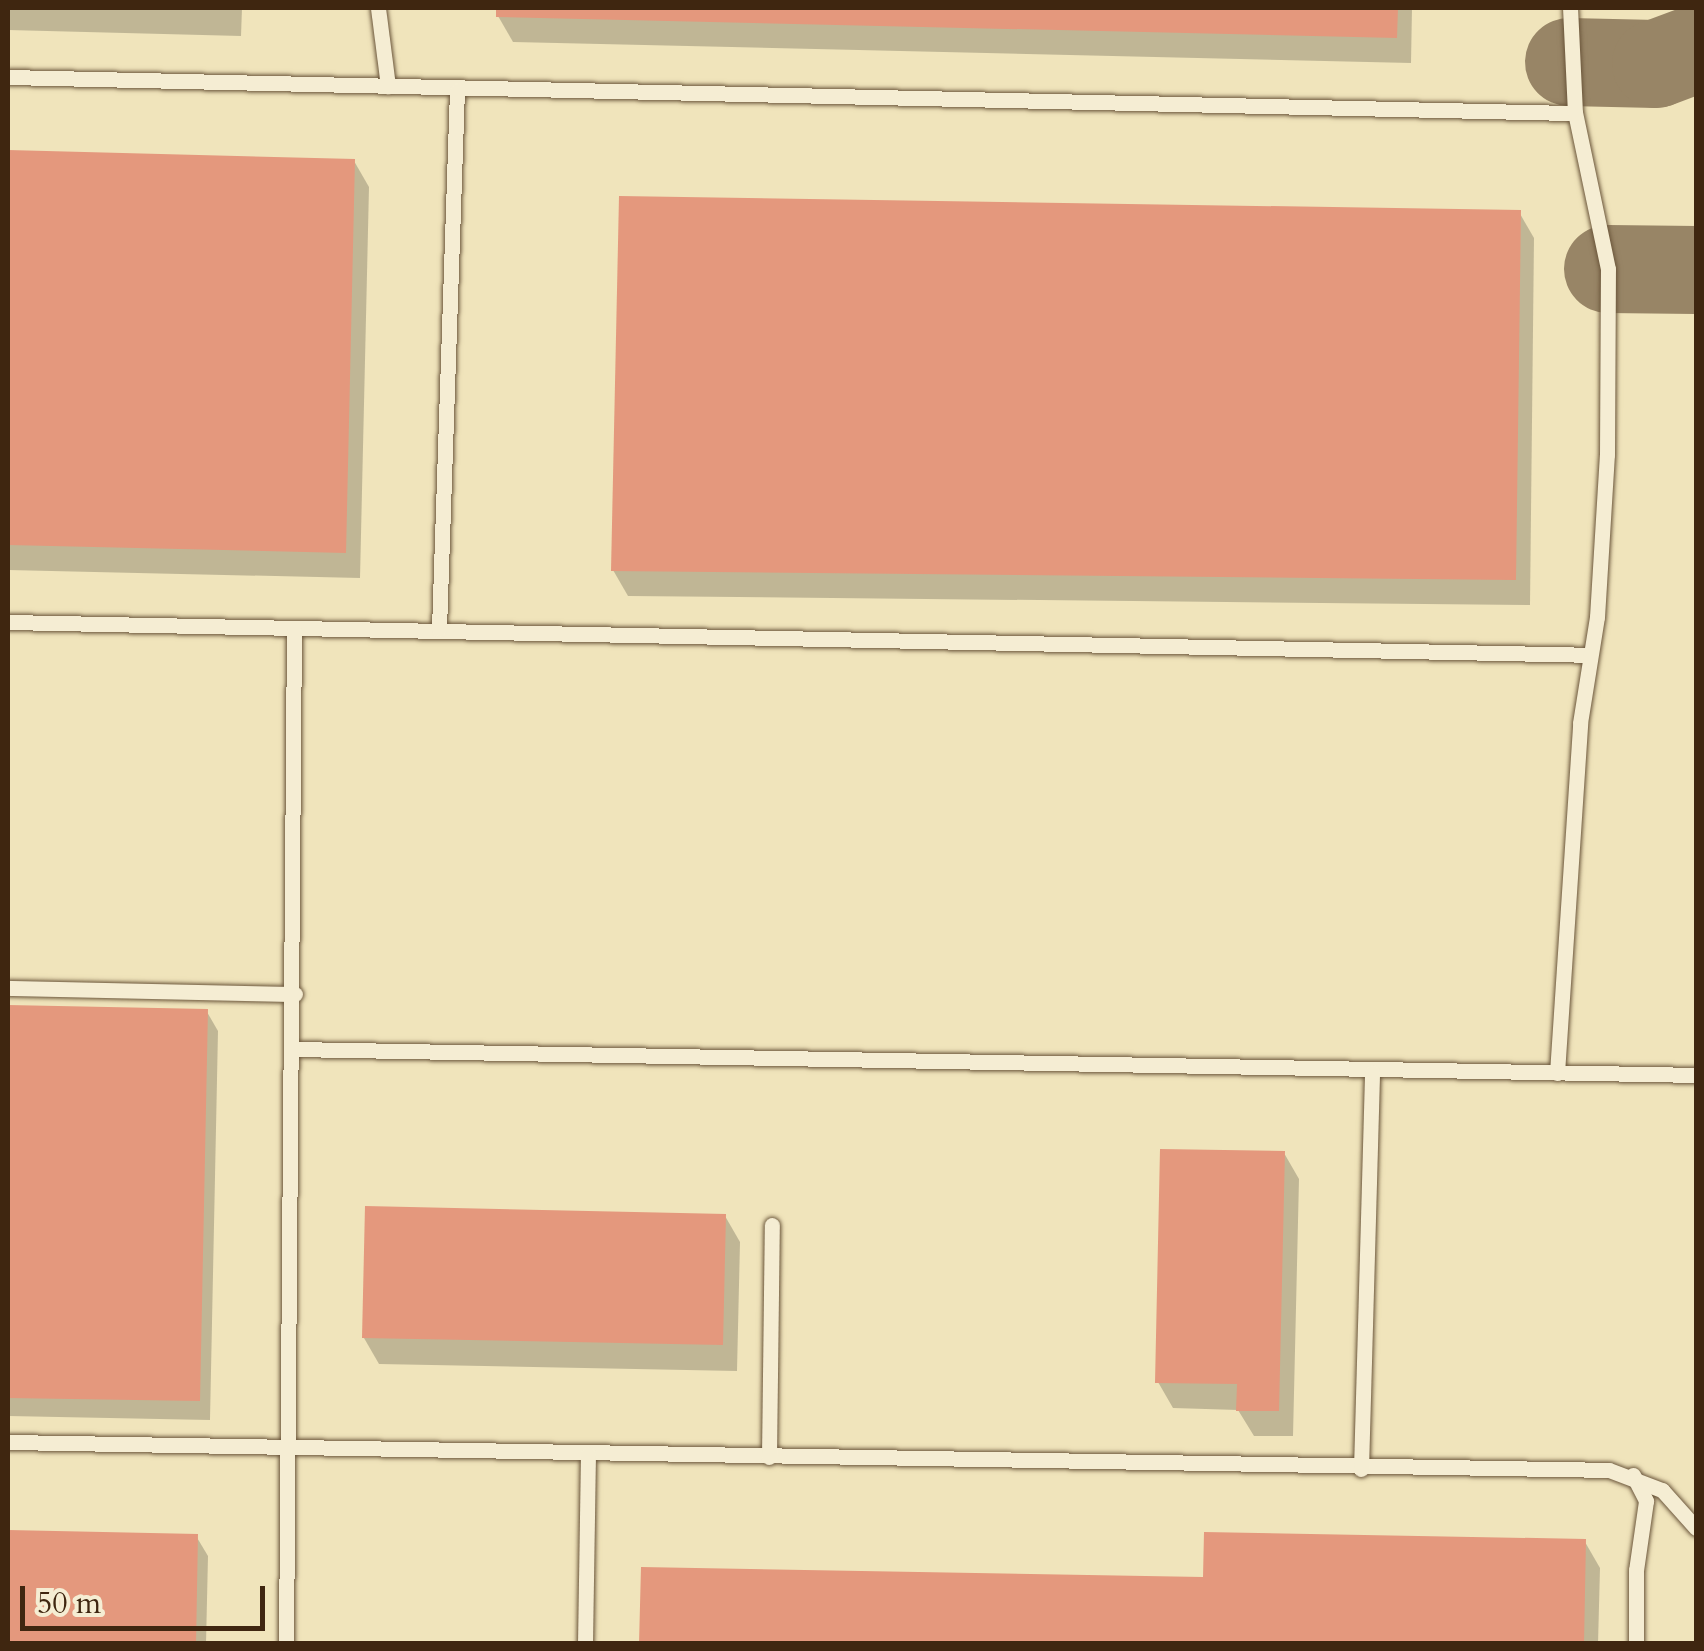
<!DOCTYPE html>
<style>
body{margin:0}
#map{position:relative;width:1704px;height:1651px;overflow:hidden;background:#f0e4bb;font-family:Cardo,serif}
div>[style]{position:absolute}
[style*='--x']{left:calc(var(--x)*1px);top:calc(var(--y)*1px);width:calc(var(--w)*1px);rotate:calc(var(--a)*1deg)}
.shadow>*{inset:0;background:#0003}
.taxiway>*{height:88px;margin:-44px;padding:0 44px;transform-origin:44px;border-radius:44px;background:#988566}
.building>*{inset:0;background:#e4987d}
.roads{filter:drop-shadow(0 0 2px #6b563b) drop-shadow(0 0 2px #6b563b)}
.lane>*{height:15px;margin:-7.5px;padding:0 7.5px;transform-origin:7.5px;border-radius:7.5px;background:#f5edd3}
span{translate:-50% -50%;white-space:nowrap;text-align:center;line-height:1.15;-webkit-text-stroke:8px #f5edd3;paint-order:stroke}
.frame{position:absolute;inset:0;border:10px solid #3f2610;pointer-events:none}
.scale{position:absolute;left:20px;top:1586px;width:245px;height:45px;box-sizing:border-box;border:5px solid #3f2610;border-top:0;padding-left:12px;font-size:30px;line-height:35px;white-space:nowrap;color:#3f2610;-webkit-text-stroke:8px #f5edd3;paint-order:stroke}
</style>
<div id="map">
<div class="shadow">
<i style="clip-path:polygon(8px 8px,242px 8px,241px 36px,8px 30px)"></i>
<i style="clip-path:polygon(498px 8px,1412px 8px,1411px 63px,513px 42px,498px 16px)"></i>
<i style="clip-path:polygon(8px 153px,354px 161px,369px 187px,360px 578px,8px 570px)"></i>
<i style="clip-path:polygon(1519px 212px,1534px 238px,1530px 605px,628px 596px,613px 570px)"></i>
<i style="clip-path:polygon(8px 1008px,207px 1012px,218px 1031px,210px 1420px,8px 1416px)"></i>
<i style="clip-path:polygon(1284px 1153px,1299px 1179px,1293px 1436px,1254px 1436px,1238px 1410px,1173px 1408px,1158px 1382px)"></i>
<i style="clip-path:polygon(725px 1216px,740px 1242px,737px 1371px,379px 1364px,364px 1338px)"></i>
<i style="clip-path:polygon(8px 1533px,196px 1536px,208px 1556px,206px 1644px,8px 1644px)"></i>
<i style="clip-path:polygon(1585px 1542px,1600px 1568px,1598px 1644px,642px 1644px)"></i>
</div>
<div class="taxiway">
<i style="--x:1569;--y:62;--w:87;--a:1.3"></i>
<i style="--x:1656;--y:64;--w:43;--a:-20.6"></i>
<i style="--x:1608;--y:269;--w:88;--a:0.7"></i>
</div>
<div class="building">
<i style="clip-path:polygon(496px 8px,1398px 8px,1397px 38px,496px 17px)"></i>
<i style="clip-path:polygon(8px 150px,355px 159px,346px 553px,8px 545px)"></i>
<i style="clip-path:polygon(619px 196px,1521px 210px,1516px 580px,611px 571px)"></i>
<i style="clip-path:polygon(8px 1005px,208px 1009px,200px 1401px,8px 1398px)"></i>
<i style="clip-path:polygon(1160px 1149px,1285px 1151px,1279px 1411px,1236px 1411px,1237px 1384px,1155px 1383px)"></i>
<i style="clip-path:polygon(365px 1206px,726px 1214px,723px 1345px,362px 1338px)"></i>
<i style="clip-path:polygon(8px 1530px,198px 1534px,196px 1644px,8px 1644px)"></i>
<i style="clip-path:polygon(1204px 1532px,1586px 1539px,1584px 1644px,639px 1644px,641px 1567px,1203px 1577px)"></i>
</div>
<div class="roads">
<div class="lane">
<i style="--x:378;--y:8;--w:79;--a:82.7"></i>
<i style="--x:8;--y:77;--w:1567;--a:1.32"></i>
<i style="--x:8;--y:622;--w:1582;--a:1.19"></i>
<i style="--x:439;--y:629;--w:539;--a:-88.09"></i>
<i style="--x:8;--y:988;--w:287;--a:1.2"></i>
<i style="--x:294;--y:1049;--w:1402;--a:1.06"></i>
<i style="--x:1557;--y:1073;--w:351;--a:-86.2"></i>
<i style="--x:1580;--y:723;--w:107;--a:-80.9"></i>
<i style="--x:1597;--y:617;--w:162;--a:-86.5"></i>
<i style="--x:1607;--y:455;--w:186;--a:-89.7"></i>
<i style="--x:1608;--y:269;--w:159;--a:-101.9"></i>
<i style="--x:1575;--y:113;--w:105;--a:-92.7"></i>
<i style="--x:8;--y:1442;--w:1601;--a:1"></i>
<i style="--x:1609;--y:1470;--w:57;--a:20.7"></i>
<i style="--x:1662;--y:1490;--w:51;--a:48.2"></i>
<i style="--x:769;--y:1457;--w:232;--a:-89.3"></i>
<i style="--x:1361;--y:1469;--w:397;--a:-88.4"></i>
<i style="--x:1633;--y:1475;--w:29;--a:63"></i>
<i style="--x:1646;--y:1501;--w:70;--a:98.2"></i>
<i style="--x:1636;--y:1570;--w:74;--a:90"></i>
<i style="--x:286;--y:1644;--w:1013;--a:-89.55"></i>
<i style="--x:585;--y:1644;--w:190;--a:-89.1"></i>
</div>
</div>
<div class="frame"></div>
<div class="scale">50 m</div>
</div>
